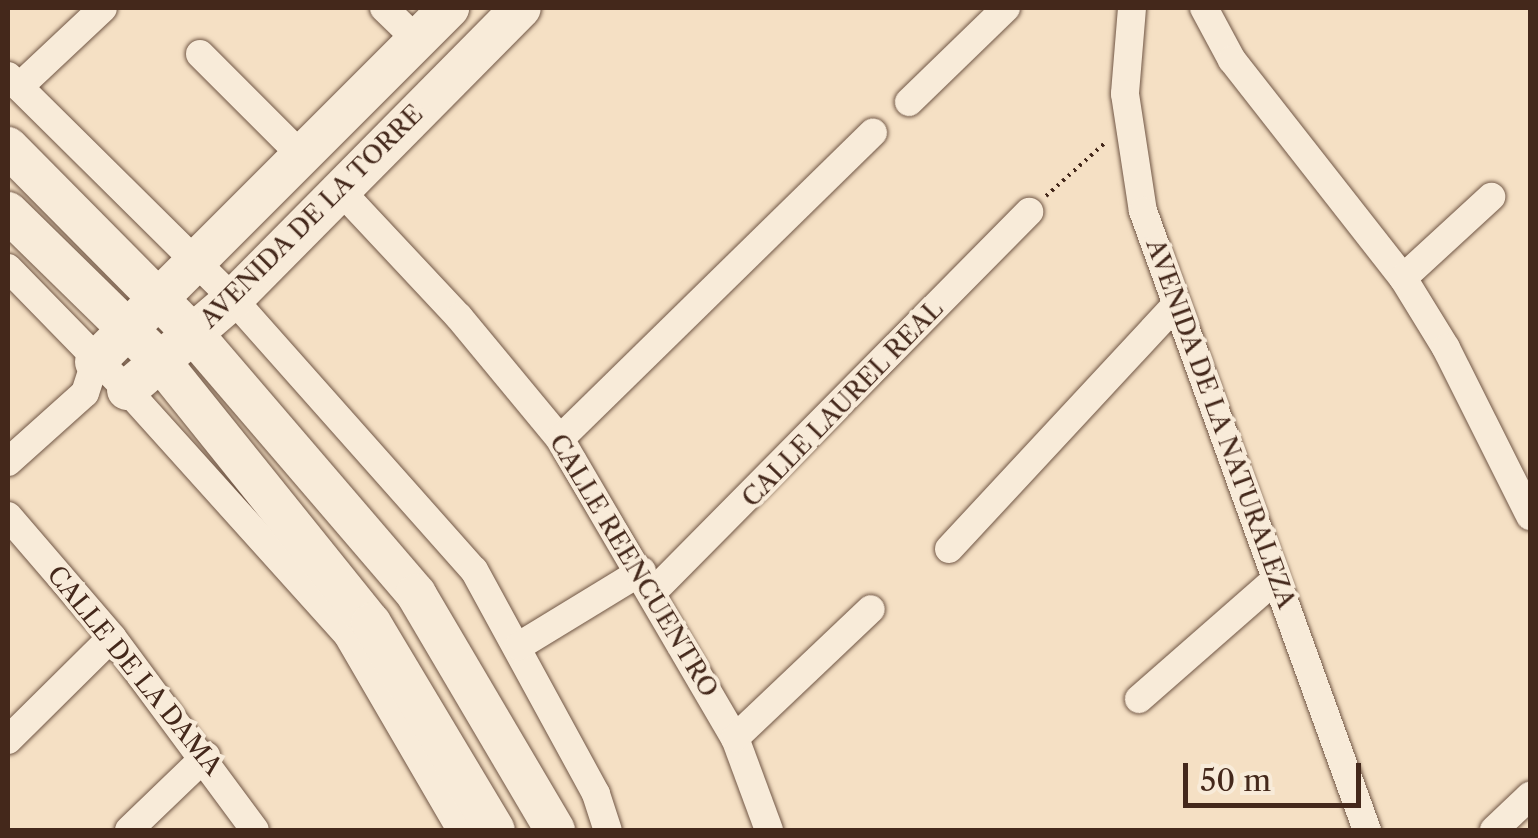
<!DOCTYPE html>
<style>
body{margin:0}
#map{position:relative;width:1538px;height:838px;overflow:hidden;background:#f5e0c4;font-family:"Libre Caslon Text",serif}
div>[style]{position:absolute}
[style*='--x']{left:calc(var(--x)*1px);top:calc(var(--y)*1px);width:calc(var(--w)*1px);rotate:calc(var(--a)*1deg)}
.path>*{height:4px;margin-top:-2px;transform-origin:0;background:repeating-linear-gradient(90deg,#44281b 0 2.5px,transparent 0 7.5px)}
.roads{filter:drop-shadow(0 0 2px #705645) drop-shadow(0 0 2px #705645)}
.street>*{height:28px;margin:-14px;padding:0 14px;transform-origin:14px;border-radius:14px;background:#f8ebd9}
.secondary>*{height:40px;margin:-20px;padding:0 20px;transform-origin:20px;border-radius:20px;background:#f8ebd9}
span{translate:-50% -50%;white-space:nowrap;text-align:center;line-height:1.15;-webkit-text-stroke:8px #f8ebd9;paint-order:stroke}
.street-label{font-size:25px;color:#44281b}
.frame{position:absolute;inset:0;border:10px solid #44281b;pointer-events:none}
.scale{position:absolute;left:1183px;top:763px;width:178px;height:45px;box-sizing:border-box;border:5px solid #44281b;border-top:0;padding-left:12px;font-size:30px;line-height:35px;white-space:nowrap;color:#44281b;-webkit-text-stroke:8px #f8ebd9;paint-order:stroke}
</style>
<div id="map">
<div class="path">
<i style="--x:1046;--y:196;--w:81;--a:-42"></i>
</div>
<div class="roads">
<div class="street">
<i style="--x:384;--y:8;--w:46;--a:44.1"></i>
<i style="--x:1132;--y:8;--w:86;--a:94.7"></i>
<i style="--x:1125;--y:94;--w:118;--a:81.3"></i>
<i style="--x:1143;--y:211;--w:658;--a:70.11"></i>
<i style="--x:1204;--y:8;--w:59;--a:61.7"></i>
<i style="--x:1232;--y:60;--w:277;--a:51.9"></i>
<i style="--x:1403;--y:278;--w:82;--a:58.4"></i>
<i style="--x:1446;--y:348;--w:188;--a:63.4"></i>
<i style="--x:200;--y:54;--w:143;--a:45"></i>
<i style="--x:8;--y:76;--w:317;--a:44.7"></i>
<i style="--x:233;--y:299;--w:363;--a:48.4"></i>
<i style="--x:474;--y:570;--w:255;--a:61.4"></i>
<i style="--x:596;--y:794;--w:38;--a:72"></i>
<i style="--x:19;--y:87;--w:115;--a:-43.2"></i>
<i style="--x:909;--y:102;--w:135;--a:-44.1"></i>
<i style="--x:340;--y:190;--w:174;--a:46.9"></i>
<i style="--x:459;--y:317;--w:158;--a:50.4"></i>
<i style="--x:560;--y:439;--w:346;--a:59.7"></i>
<i style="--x:735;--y:738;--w:98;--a:69.7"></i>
<i style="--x:8;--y:268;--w:170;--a:45.7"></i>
<i style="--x:127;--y:390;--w:329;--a:48"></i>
<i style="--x:347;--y:634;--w:227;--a:59.8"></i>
<i style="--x:1403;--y:278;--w:120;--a:-42.6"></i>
<i style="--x:560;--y:439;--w:438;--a:-44.4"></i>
<i style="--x:8;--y:462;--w:103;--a:-41.9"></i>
<i style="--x:85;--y:393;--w:33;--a:-72"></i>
<i style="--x:8;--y:516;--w:160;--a:49.3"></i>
<i style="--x:112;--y:637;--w:240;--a:53.5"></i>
<i style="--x:949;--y:549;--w:332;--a:-47.1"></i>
<i style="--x:653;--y:592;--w:535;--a:-45.3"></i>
<i style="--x:519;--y:646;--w:144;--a:-31.4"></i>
<i style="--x:1139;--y:699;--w:181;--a:-41.2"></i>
<i style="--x:735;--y:738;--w:187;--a:-43.5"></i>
<i style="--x:8;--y:740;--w:146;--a:-44.7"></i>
<i style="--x:129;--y:830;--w:107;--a:-43.9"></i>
<i style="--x:1494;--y:830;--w:50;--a:-43.4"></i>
</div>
<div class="secondary">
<i style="--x:8;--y:147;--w:266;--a:45.3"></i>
<i style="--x:195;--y:336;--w:340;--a:49.4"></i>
<i style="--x:416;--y:594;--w:274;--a:59.5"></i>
<i style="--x:8;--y:212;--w:214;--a:44.4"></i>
<i style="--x:161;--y:362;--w:335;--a:51.2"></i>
<i style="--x:371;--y:623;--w:241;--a:59.1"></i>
<i style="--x:95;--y:362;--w:501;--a:-45"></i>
<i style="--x:127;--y:390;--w:140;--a:-40.6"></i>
<i style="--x:233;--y:299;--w:409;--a:-45.3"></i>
</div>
</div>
<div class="street-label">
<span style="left:312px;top:217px;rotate:-45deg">AVENIDA DE LA TORRE</span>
<span style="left:843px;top:404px;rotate:-46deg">CALLE LAUREL REAL</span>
<span style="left:1220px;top:424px;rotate:70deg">AVENIDA DE LA NATURALEZA</span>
<span style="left:633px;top:566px;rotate:59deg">CALLE REENCUENTRO</span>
<span style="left:134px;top:671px;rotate:51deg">CALLE DE LA DAMA</span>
</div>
<div class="frame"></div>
<div class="scale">50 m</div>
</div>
